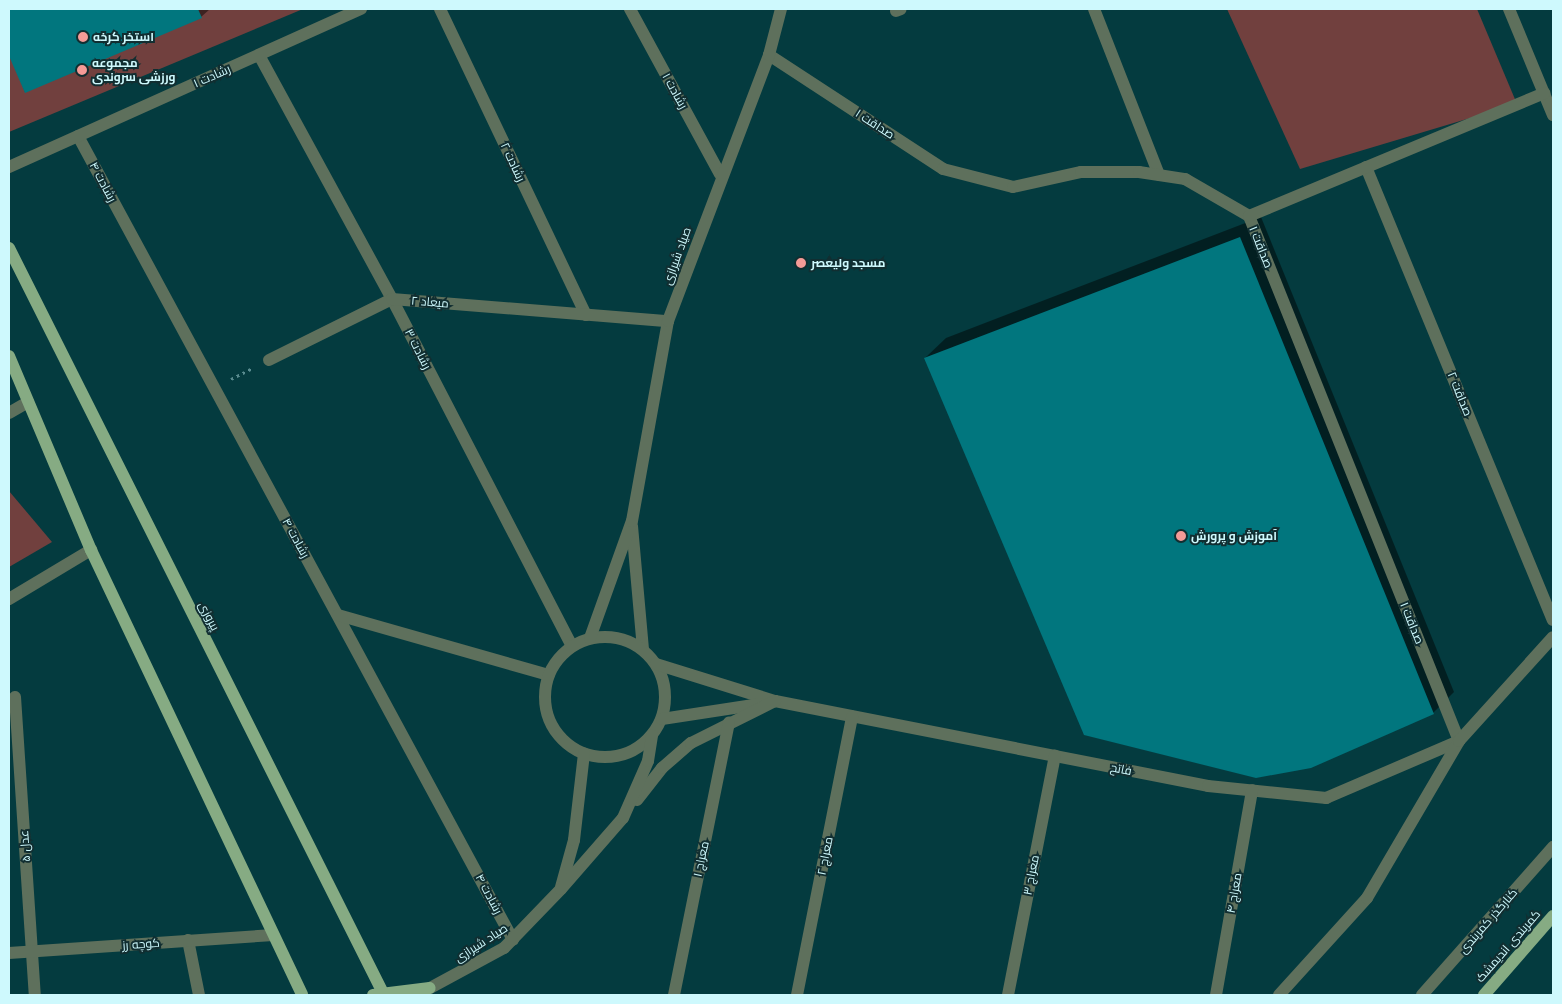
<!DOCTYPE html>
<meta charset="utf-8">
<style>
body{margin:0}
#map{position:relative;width:1562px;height:1004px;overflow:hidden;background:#043b3f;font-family:Inter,Cairo,sans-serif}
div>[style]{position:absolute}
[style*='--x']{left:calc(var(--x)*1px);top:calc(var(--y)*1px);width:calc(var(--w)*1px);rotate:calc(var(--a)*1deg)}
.green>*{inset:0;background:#71403e}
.shadow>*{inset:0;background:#0007}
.building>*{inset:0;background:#01767e}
.path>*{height:3px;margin-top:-1.5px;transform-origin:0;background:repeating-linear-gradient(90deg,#598b8f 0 2.5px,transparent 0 6.5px)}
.minor>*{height:12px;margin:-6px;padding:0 6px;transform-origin:6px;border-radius:6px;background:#5e705c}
.minor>.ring{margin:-6px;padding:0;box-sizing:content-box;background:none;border:12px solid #5e705c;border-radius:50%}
.major>*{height:12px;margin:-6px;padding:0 6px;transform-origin:6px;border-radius:6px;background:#86ab83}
.dots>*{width:14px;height:14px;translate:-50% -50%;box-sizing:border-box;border:2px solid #112e31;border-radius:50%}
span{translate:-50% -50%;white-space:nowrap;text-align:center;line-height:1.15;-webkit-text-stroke:4px #112e31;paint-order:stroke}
.poi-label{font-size:12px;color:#cef9fd;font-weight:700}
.left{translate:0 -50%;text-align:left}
.street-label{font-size:12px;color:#cef9fd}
.frame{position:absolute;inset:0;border:10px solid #cef9fd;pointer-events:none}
</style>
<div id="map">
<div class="green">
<i style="clip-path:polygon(9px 9px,303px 9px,9px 132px)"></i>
<i style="clip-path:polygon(1227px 9px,1477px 9px,1517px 104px,1300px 169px)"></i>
<i style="clip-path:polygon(9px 491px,52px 542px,9px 567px)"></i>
</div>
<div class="shadow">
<i style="clip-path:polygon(9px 9px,210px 9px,201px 17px,25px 92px,9px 52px)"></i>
<i style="clip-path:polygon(1261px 217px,1454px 692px,1433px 713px,925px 358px,946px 338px)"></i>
</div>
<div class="building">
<i style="clip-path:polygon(9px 9px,198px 9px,202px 18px,25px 93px,9px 56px)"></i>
<i style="clip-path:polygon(1240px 237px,1434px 714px,1311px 768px,1256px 778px,1084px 735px,924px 358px)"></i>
</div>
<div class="path">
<i style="--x:231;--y:379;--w:25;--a:-27"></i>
</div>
<div class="minor">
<i style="--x:440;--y:9;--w:339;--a:64.5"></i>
<i style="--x:630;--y:9;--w:188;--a:61.4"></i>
<i style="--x:1094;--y:9;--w:178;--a:68.6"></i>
<i style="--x:1509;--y:9;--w:115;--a:67.5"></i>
<i style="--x:896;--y:11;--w:5;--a:-22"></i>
<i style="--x:259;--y:55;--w:278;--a:61.4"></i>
<i style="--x:392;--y:299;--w:391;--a:62.6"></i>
<i style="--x:769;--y:55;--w:208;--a:33.2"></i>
<i style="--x:943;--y:169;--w:72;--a:14.4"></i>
<i style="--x:1013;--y:187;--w:70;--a:-12.4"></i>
<i style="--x:1081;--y:172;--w:58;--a:0"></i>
<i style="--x:1139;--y:172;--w:47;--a:8.7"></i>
<i style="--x:1185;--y:179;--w:74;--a:30"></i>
<i style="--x:1249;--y:216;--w:565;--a:68.2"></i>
<i style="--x:78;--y:136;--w:914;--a:61.58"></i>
<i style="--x:9;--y:167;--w:386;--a:-24.2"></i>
<i style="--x:1366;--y:167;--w:490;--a:67.6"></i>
<i style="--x:1249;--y:216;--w:320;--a:-22.6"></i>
<i style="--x:269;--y:360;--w:137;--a:-26.4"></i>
<i style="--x:392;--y:299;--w:277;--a:4.6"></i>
<i style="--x:9;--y:413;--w:22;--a:-30"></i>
<i style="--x:632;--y:526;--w:124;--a:84.9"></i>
<i style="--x:9;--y:599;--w:96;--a:-30.9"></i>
<i style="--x:338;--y:615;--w:219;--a:15.9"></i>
<i class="ring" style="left:545px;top:637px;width:108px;height:108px"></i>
<i style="--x:590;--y:638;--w:124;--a:-70.3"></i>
<i style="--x:632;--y:521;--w:203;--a:-79.8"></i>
<i style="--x:668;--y:321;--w:285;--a:-69.2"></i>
<i style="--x:769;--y:55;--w:48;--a:-75.4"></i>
<i style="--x:656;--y:664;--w:125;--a:17.3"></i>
<i style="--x:775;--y:701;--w:441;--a:11.1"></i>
<i style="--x:1208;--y:786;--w:119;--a:5.8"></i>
<i style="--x:1326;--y:798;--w:145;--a:-23.2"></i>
<i style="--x:15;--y:697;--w:299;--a:86.2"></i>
<i style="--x:662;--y:719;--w:99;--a:-8.7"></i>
<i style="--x:637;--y:800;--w:41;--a:-52"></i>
<i style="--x:662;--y:768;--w:38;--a:-41"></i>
<i style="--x:691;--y:743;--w:94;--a:-26.6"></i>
<i style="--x:561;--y:887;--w:49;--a:-74.5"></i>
<i style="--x:574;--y:840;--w:87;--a:-83.4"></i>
<i style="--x:188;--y:940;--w:56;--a:78.7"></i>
<i style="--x:9;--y:953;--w:265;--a:-3.9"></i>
<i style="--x:430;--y:988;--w:84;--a:-28.4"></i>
<i style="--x:504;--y:948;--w:82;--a:-46"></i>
<i style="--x:561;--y:889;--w:94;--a:-48.9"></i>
<i style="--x:623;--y:818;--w:62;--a:-66.3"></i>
<i style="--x:648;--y:761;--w:26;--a:-81"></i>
<i style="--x:674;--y:995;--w:278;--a:-78.6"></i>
<i style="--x:797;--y:995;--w:284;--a:-78.8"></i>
<i style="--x:1008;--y:995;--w:244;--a:-78.9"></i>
<i style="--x:1216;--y:995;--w:208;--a:-80"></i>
<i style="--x:1279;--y:995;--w:131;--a:-47.8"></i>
<i style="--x:1367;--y:898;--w:182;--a:-59.6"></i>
<i style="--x:1459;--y:741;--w:140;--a:-47.9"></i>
<i style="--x:1422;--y:995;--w:198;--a:-48.5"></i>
</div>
<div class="major">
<i style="--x:9;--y:248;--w:836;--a:63.34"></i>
<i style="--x:9;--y:356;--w:211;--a:67.1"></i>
<i style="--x:91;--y:550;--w:492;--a:64.6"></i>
<i style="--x:373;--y:995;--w:57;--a:-7"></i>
<i style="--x:1484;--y:995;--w:105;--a:-48.9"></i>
</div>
<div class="dots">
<i style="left:83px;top:37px;background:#f59b97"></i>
<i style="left:82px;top:70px;background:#f59b97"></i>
<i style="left:801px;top:263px;background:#f59b97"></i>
<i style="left:1181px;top:536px;background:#f59b97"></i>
</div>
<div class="poi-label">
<span class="left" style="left:93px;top:37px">استخر کرخه</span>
<span class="left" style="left:92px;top:70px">مجموعه<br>ورزشی سروندی</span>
<span class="left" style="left:811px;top:263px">مسجد ولیعصر</span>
<span class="left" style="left:1191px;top:536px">آموزش و پرورش</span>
</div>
<div class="street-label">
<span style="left:212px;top:76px;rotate:-24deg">رشادت ۱</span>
<span style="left:675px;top:91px;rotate:61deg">رشادت ۱</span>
<span style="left:875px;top:124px;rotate:33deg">صداقت ۱</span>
<span style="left:513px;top:162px;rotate:65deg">رشادت ۲</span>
<span style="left:103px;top:182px;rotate:62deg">رشادت ۴</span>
<span style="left:1261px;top:247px;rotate:68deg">صداقت ۱</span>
<span style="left:677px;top:256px;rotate:-70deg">صیاد شیرازی</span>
<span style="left:430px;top:302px;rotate:5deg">میعاد ۲</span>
<span style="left:418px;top:349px;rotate:63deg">رشادت ۳</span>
<span style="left:1460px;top:394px;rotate:68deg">صداقت ۲</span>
<span style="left:296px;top:538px;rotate:61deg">رشادت ۴</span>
<span style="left:209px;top:616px;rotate:63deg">پیروزی</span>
<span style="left:1412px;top:623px;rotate:68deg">صداقت ۱</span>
<span style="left:1121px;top:769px;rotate:11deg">فاتح</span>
<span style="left:25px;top:846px;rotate:-94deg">عدل ۵</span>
<span style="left:825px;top:856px;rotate:-79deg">معراج ۲</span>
<span style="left:701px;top:859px;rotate:-78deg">معراج ۱</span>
<span style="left:1031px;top:875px;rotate:-79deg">معراج ۳</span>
<span style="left:1234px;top:893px;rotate:-80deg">معراج ۴</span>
<span style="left:489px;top:894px;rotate:62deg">رشادت ۴</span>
<span style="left:1488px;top:921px;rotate:-49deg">کنارگذر کمربندی</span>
<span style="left:481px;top:943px;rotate:-33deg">صیاد شیرازی</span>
<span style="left:141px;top:944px;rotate:-4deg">کوچه رز</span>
<span style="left:1508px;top:946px;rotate:-49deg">کمربندی اندیمشک</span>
</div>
<div class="frame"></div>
</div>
